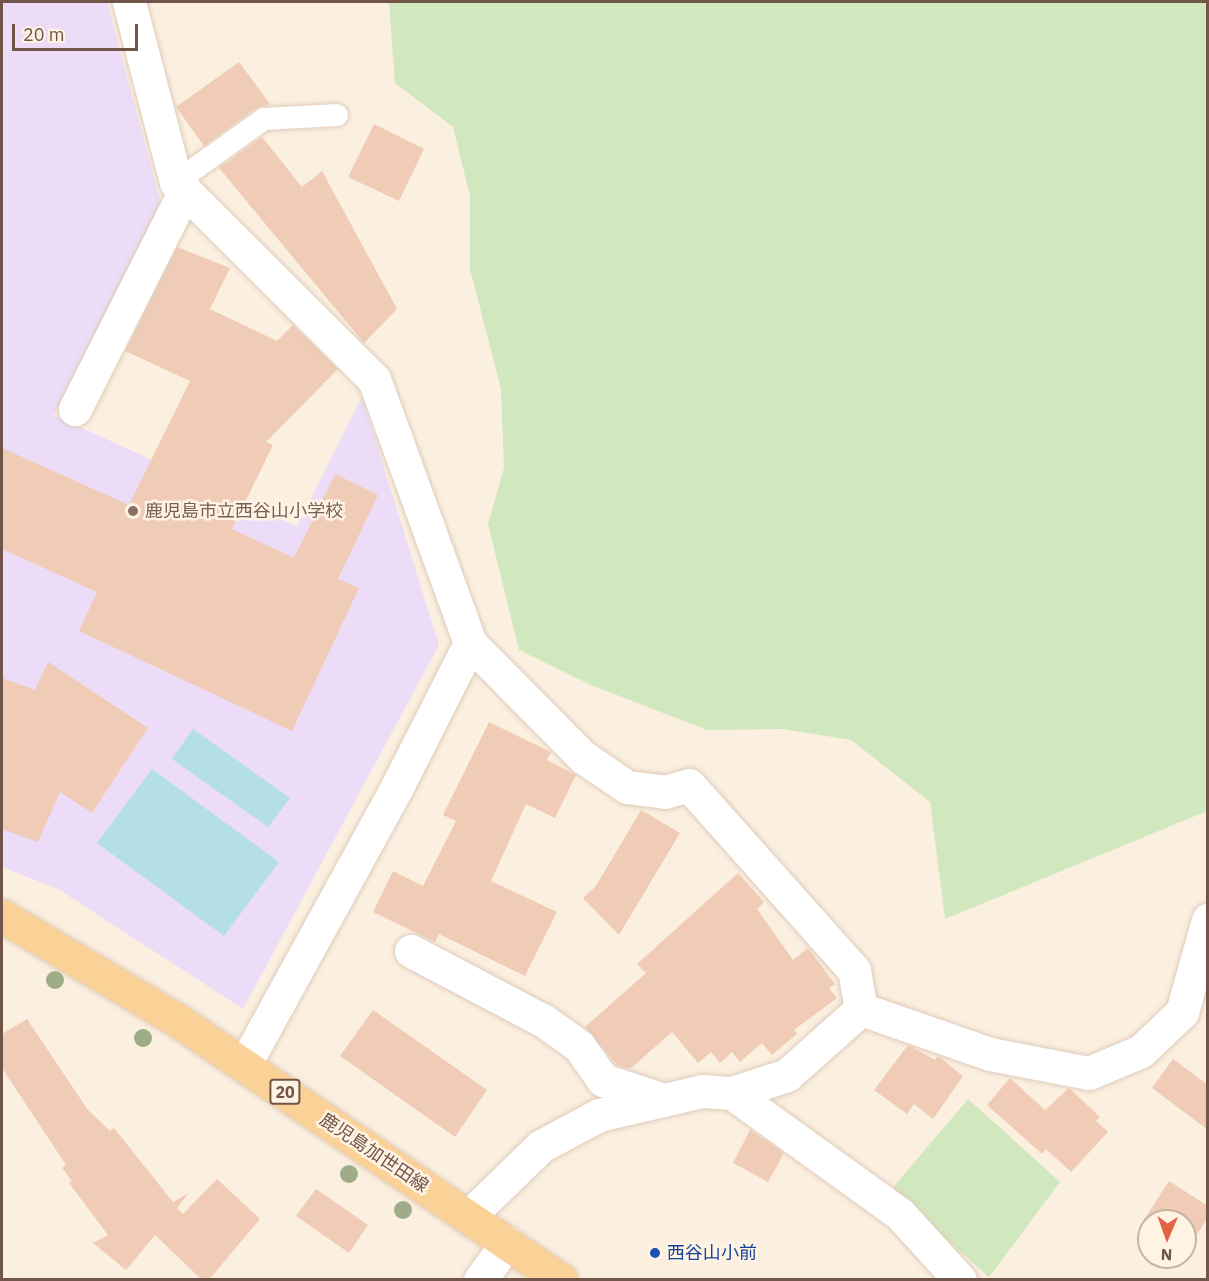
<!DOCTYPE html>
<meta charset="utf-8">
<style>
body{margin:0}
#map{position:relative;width:1209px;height:1281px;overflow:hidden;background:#fbefdf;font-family:"IBM Plex Sans","Noto Sans JP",sans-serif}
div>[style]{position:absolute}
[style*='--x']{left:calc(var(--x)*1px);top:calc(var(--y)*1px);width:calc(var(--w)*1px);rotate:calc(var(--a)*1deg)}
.education>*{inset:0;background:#ecdcf7}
.green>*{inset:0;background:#d1e8be}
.water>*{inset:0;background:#b4dfe4}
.building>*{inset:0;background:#f0ccb7}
.roads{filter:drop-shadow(0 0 2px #dfcbbb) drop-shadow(0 0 2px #dfcbbb)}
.lane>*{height:22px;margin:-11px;padding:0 11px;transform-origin:11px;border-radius:11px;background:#fff}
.street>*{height:33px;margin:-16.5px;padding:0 16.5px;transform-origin:16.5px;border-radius:16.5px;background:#fff}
.primary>*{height:33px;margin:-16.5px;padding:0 16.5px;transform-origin:16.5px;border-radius:16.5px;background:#fad197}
.trees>*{width:18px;height:18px;margin:-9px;border-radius:50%;background:#9ead88}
.dots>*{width:16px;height:16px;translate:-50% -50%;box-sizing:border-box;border:3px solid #fff3e4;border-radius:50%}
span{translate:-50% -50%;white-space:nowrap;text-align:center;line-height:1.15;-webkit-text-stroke:5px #fff3e4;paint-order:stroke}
.shield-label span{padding:2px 4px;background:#fff3e4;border:2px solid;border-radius:4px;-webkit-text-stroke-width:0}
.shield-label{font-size:16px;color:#715548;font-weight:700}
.education-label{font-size:18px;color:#785e54}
.left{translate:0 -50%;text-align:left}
.street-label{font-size:18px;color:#715548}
.transit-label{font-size:18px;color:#164399}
.frame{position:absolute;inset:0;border:3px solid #715548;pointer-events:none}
.north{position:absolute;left:1137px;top:1209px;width:60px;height:60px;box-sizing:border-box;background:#fff3e4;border:2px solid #c6b4a6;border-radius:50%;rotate:182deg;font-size:16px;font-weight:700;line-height:24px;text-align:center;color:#715548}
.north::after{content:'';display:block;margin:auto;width:21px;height:27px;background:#e46345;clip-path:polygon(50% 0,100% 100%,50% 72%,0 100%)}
.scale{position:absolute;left:12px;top:24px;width:126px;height:27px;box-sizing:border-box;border:3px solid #715548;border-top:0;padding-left:8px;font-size:18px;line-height:21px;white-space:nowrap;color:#715548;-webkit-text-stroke:4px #fff3e4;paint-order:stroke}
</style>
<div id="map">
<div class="education">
<i style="clip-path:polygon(2px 2px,107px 2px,161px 204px,54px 415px,297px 527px,362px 397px,439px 645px,243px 1009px,58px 889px,2px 867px)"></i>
</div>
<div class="green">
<i style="clip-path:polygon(389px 2px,1207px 2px,1207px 811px,945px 919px,930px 802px,851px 740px,783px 729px,707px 730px,591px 685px,519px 650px,488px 524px,504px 468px,501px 389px,470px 269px,470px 196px,453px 127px,395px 83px)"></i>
<i style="clip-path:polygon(968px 1099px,1060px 1182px,989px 1277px,891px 1190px)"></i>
</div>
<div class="water">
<i style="clip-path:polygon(193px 729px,290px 798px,268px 827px,172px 759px)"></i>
<i style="clip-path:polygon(152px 769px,279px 862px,224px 936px,97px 843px)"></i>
</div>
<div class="building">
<i style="clip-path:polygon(239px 62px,270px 104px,256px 108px,204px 146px,176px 107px)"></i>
<i style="clip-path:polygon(374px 124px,424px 149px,399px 201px,348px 177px)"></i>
<i style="clip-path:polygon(262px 137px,302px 187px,322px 171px,397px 309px,364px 343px,219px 168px)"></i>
<i style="clip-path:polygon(177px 247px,230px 268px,210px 309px,277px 341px,293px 325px,338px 369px,266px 442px,273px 445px,232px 529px,294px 558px,335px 474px,378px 495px,338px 579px,359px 588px,292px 731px,79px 631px,97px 592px,2px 549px,2px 448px,129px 505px,190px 381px,125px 351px)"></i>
<i style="clip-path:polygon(48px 662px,148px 728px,92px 813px,60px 792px,38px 842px,2px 829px,2px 678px,35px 690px)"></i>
<i style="clip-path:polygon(489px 722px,551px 752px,547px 760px,576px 775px,555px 818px,526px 804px,491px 881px,557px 912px,525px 976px,439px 934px,435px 942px,373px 912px,393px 871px,423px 886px,456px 821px,443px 815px)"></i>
<i style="clip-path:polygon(641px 810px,680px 833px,619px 935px,583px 898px,596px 886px)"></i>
<i style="clip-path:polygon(738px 873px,764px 902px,757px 909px,793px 960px,808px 948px,835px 984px,829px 988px,837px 998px,794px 1030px,797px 1034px,772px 1055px,762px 1043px,740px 1062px,732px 1052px,720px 1063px,711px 1052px,698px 1063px,672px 1032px,630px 1069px,617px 1065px,585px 1027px,646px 973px,637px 964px)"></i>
<i style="clip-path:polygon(373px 1010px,487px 1090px,455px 1137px,340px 1056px)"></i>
<i style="clip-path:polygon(27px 1019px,88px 1110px,110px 1131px,114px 1128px,173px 1202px,189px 1193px,177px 1208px,183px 1214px,217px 1179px,260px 1219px,209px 1280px,202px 1280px,155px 1235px,126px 1270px,93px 1243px,108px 1235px,69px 1183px,72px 1181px,62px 1168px,66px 1165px,2px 1068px,2px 1034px)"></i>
<i style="clip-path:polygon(908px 1045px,935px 1060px,938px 1056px,963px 1076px,933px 1119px,914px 1104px,907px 1114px,874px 1090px)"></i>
<i style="clip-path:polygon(1173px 1059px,1208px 1085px,1208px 1130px,1152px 1088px)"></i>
<i style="clip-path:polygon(1010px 1078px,1045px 1110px,1069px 1088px,1100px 1117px,1096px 1121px,1108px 1132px,1071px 1172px,1046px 1149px,1042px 1154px,987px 1105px)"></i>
<i style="clip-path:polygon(750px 1130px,784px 1153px,768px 1182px,733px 1163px)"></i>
<i style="clip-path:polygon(1169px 1181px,1208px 1206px,1208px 1218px,1185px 1252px,1185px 1221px,1149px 1221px,1149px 1232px,1140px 1226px)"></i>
<i style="clip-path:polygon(316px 1189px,368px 1225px,349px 1253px,296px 1216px)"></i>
</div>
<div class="roads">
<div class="lane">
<i style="--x:176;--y:182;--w:108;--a:-35.6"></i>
<i style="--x:264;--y:119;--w:73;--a:-3.1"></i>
</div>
<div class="street">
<i style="--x:129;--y:2;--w:186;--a:75.4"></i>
<i style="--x:176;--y:182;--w:279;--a:44.9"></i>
<i style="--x:374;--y:379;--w:281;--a:70"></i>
<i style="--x:470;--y:643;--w:164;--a:116.9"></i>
<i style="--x:396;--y:789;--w:315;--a:118.8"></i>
<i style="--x:75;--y:409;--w:245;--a:-63.3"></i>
<i style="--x:470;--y:643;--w:161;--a:45.3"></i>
<i style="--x:583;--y:757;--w:53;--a:34.3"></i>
<i style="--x:627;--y:787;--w:38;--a:7"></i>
<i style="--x:665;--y:792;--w:25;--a:-16"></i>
<i style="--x:689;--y:785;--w:248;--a:48.3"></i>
<i style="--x:854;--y:970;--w:40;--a:80"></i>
<i style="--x:411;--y:951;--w:150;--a:27.8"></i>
<i style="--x:544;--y:1021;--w:43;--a:35.5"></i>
<i style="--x:579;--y:1046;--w:42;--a:54.8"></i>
<i style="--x:603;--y:1080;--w:64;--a:18.2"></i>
<i style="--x:732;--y:1093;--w:207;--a:35.8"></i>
<i style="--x:900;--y:1214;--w:89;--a:47.7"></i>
<i style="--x:468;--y:1217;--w:102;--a:-44.2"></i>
<i style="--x:541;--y:1146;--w:66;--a:-28.1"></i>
<i style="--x:599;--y:1115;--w:106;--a:-13.1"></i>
<i style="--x:702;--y:1091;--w:30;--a:4"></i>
<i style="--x:732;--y:1093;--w:58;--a:-18.1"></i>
<i style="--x:787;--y:1075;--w:99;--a:-41.7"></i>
<i style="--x:861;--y:1009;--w:137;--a:19.2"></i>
<i style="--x:990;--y:1054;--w:101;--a:10.9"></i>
<i style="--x:1089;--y:1073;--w:56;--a:-22.9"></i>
<i style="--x:1141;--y:1051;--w:57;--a:-43.6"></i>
<i style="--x:1182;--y:1012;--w:96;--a:-74.2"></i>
<i style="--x:480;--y:1280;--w:46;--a:-53.9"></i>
</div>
<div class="primary">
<i style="--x:2;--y:916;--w:204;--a:30.7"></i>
<i style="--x:177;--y:1020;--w:464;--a:34.1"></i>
</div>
</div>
<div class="trees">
<i style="left:55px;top:980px"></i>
<i style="left:143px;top:1038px"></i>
<i style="left:349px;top:1174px"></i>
<i style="left:403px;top:1210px"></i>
</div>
<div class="dots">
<i style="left:133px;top:511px;background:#8d6e63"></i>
<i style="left:655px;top:1253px;background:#1a4fb4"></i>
</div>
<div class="shield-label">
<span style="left:285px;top:1092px">20</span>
</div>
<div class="education-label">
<span class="left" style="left:145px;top:511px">鹿児島市立西谷山小学校</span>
</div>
<div class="street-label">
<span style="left:374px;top:1153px;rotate:34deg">鹿児島加世田線</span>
</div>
<div class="transit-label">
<span class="left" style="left:667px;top:1253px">西谷山小前</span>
</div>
<div class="frame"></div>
<div class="north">N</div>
<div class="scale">20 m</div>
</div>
